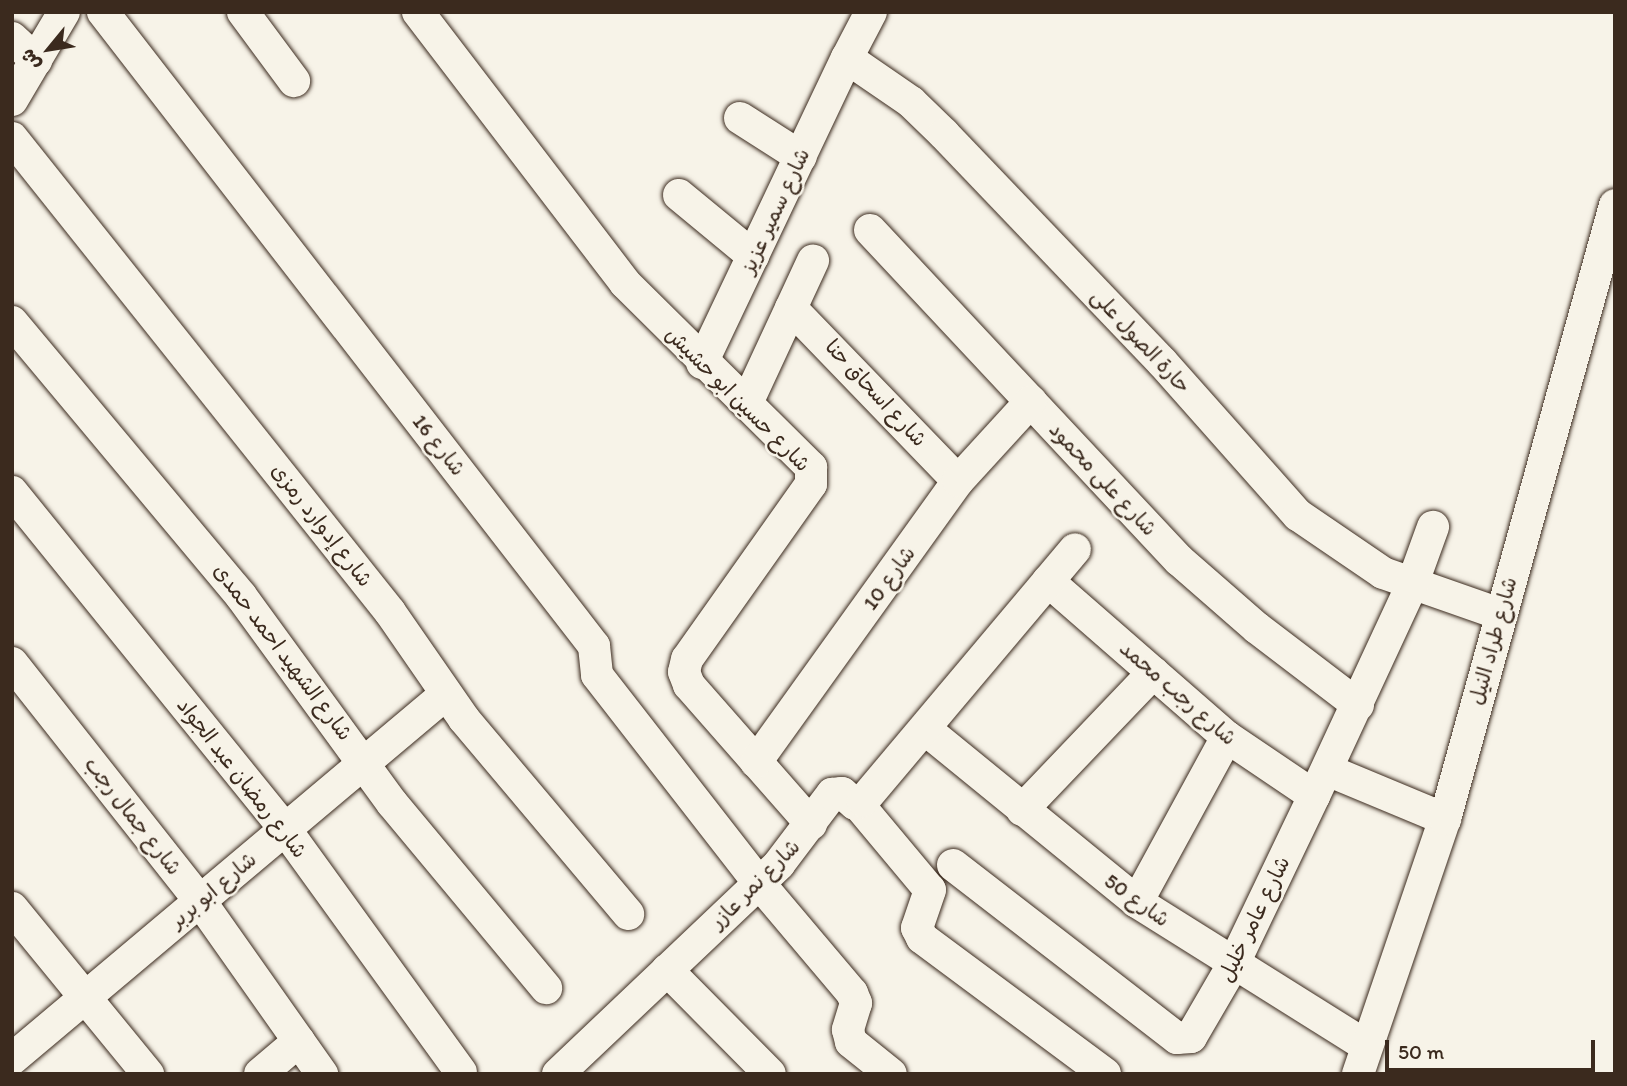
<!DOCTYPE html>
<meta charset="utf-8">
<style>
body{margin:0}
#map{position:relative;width:1627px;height:1086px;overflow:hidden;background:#f7f3e8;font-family:Itim,"Playpen Sans Arabic",sans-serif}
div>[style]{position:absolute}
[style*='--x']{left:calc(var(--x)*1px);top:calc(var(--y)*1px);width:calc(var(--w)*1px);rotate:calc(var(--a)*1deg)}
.roads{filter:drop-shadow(0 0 2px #3b2a1e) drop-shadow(0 0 2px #3b2a1e)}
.minor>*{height:32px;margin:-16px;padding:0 16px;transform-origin:16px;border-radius:16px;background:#f7f3e8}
span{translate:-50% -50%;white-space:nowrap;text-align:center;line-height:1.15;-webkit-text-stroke:5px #f7f3e8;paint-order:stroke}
.street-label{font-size:21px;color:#3b2a1e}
.frame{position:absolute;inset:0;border:14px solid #3b2a1e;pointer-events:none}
.north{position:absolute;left:14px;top:14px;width:70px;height:70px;-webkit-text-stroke:5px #f7f3e8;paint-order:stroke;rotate:240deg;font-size:19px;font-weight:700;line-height:28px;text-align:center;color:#3b2a1e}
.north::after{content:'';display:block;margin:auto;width:24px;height:32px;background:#3b2a1e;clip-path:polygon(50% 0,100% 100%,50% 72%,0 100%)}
.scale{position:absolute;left:1385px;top:1040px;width:210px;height:32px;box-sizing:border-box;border:4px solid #3b2a1e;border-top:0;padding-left:9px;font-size:21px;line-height:24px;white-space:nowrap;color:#3b2a1e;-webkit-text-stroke:5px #f7f3e8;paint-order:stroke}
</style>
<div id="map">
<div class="roads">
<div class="minor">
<i style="--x:103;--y:12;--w:802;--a:52.24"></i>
<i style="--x:594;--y:646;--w:29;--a:84"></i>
<i style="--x:597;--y:675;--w:264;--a:52.1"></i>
<i style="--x:759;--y:883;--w:144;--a:49.8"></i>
<i style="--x:852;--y:993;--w:11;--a:68"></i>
<i style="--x:856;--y:1003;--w:28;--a:107"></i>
<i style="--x:848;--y:1030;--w:12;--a:76"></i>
<i style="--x:851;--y:1042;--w:51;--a:38.7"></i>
<i style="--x:243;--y:12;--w:86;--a:53.5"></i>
<i style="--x:418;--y:12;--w:341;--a:52.6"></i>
<i style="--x:625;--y:283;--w:262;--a:44.7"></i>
<i style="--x:811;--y:467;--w:17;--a:90"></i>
<i style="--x:811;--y:484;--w:214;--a:125.3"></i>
<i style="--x:687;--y:659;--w:13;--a:103"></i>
<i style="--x:684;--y:672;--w:14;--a:69"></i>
<i style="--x:689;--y:685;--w:185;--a:48.7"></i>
<i style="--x:871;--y:12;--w:52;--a:117.6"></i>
<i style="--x:847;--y:58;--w:78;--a:34.5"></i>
<i style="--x:911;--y:102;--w:46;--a:44.1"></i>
<i style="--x:944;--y:134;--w:315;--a:46.3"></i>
<i style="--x:1162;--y:362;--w:205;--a:48.4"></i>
<i style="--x:1298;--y:515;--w:103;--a:34.3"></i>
<i style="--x:1383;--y:573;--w:124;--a:19.3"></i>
<i style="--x:12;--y:38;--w:33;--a:43"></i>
<i style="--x:12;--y:100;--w:102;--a:-59.4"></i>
<i style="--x:740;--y:118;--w:72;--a:32.6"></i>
<i style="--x:12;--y:138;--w:606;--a:51.43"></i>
<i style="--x:390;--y:612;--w:130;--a:55.3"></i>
<i style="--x:464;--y:719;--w:255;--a:49.9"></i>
<i style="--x:679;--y:195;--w:96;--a:39.5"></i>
<i style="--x:870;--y:230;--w:452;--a:46.9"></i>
<i style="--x:1179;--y:560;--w:103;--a:41.1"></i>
<i style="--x:1257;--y:628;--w:127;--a:37.3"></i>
<i style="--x:791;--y:308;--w:240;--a:46"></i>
<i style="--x:12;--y:322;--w:357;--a:50.1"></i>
<i style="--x:241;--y:596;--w:256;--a:53.9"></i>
<i style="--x:392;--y:803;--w:241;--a:50.2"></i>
<i style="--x:702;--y:363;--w:338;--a:-64.6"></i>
<i style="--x:747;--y:403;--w:157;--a:-65.1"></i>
<i style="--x:12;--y:492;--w:434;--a:51"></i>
<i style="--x:285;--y:829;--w:300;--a:54.1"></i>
<i style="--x:1048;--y:581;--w:237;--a:41.1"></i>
<i style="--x:1227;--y:737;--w:105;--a:34.1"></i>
<i style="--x:12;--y:663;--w:303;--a:51.7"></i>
<i style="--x:200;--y:901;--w:212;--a:54.8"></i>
<i style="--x:925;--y:729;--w:274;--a:39.2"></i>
<i style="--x:1137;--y:902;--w:271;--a:32.1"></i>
<i style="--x:756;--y:762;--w:346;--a:-54.3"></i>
<i style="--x:958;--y:481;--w:108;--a:-47.6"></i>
<i style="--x:1327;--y:770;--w:128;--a:22.6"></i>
<i style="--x:858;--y:804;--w:112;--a:50.1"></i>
<i style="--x:930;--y:890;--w:40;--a:108.9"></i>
<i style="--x:917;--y:928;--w:11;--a:63"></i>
<i style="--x:922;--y:938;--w:228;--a:36.6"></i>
<i style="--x:1022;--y:810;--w:190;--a:-46.3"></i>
<i style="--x:953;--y:865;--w:283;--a:37.7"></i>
<i style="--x:1177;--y:1038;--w:14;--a:-4"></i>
<i style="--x:1191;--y:1037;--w:86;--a:-59.8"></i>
<i style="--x:1234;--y:963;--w:185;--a:-64.4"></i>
<i style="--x:1314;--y:796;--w:233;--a:-65.1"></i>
<i style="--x:1412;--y:585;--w:62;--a:-70.1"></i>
<i style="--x:1137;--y:902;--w:188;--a:-61.4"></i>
<i style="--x:12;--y:908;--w:215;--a:50.7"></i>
<i style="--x:667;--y:970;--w:146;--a:45.3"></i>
<i style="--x:12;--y:1059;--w:567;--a:-40.06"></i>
<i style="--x:260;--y:1074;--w:51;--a:-40.2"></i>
<i style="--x:558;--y:1074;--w:305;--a:-43.5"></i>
<i style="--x:779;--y:864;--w:88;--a:-52.9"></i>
<i style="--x:832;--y:794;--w:10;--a:-6"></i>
<i style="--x:842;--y:793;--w:17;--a:40"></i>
<i style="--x:855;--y:804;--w:9;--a:-21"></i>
<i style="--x:863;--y:801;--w:329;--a:-49.9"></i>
<i style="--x:1358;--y:1074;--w:269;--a:-71.2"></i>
<i style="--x:1445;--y:819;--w:637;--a:-74.52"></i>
</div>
</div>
<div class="street-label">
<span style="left:775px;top:211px;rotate:-65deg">شارع سمير عزيز</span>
<span style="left:1141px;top:341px;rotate:47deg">حارة الصول على</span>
<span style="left:876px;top:393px;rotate:47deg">شارع اسحاق حنا</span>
<span style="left:738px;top:399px;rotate:45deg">شارع حسين ابو حشيش</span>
<span style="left:439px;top:445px;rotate:52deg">شارع 16</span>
<span style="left:1103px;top:479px;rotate:47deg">شارع على محمود</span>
<span style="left:322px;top:525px;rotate:52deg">شارع إدوارد رمزى</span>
<span style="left:889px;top:578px;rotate:-54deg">شارع 10</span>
<span style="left:1493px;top:641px;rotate:-75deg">شارع طراد النيل</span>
<span style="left:283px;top:652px;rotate:53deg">شارع الشهيد احمد حمدى</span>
<span style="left:1178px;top:693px;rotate:41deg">شارع رجب محمد</span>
<span style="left:242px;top:778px;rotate:52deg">شارع رمضان عبد الجواد</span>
<span style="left:133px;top:816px;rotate:52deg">شارع جمال رجب</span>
<span style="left:755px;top:884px;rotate:-45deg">شارع نمر عازر</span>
<span style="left:213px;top:890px;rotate:-40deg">شارع ابو بربر</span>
<span style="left:1137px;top:900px;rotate:36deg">شارع 50</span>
<span style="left:1254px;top:919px;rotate:-64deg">شارع عامر خليل</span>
</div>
<div class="frame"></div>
<div class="north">ش</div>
<div class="scale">50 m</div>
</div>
